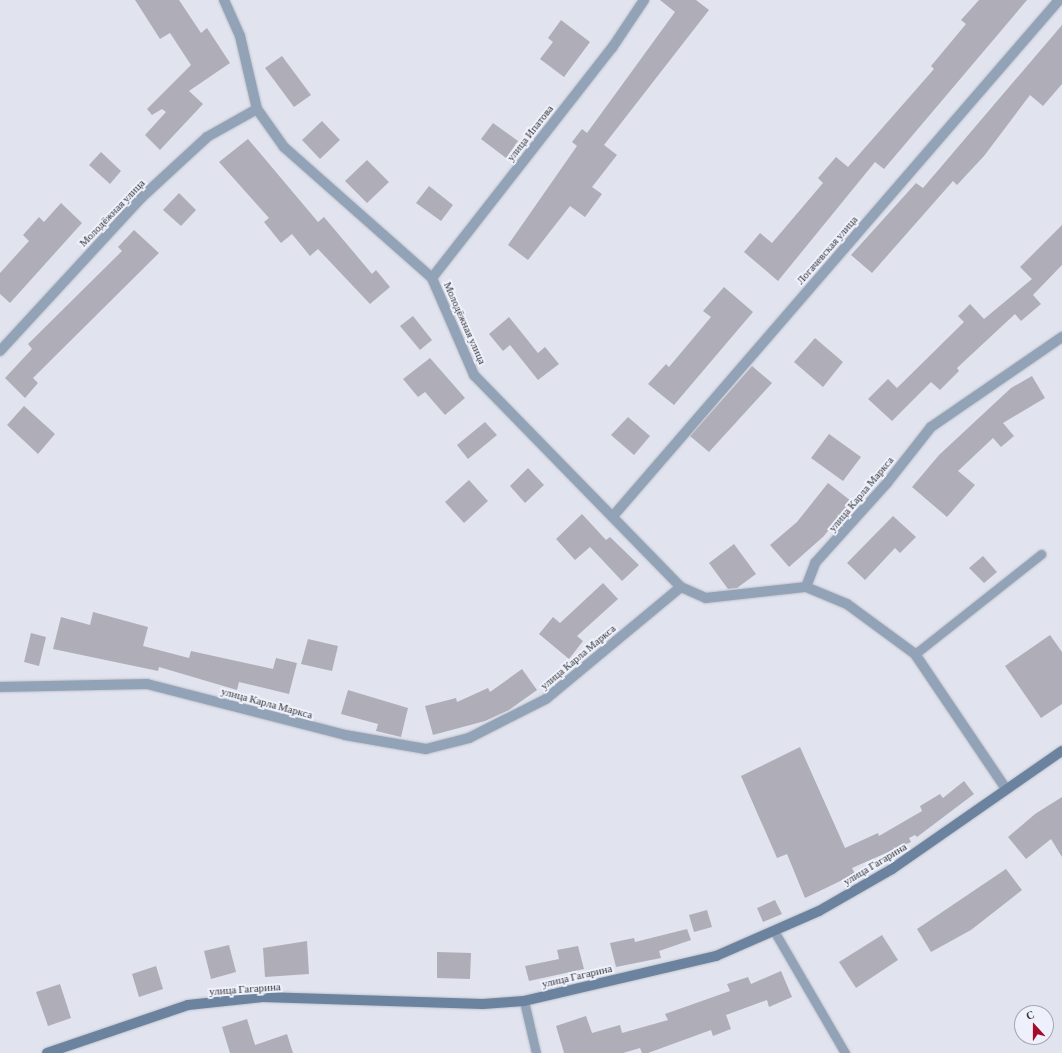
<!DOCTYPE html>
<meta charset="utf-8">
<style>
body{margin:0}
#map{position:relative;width:1062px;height:1053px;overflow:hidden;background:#e1e4ee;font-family:"Crimson Pro",serif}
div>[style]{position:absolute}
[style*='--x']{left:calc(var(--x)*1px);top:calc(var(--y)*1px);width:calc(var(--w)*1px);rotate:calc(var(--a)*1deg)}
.building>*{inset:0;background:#afadb7}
.roads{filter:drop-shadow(0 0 1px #c0c2cb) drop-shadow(0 0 1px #c0c2cb)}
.service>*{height:9px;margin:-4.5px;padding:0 4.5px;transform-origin:4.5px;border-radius:4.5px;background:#93a3b7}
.minor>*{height:10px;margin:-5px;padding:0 5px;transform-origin:5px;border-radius:5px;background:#93a3b7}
.secondary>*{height:10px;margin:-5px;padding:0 5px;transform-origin:5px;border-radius:5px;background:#6c83a0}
span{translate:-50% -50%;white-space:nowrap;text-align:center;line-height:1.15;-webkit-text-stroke:4px #eef1fb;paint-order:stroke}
.street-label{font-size:11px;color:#3a3b3f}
.north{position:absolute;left:1014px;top:1005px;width:40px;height:40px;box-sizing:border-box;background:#eef1fb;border:1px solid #a6a8b0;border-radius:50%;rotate:339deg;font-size:11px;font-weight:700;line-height:16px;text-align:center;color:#3a3b3f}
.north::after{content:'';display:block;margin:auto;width:14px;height:18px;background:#a50a2b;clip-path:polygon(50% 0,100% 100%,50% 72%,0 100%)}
</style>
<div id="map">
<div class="building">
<i style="clip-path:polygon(135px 0,179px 0,201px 33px,207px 28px,230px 63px,189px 91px,203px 104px,160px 150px,145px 135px,166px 112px,162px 109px,152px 115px,147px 109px,191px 65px,170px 33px,160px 39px)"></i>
<i style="clip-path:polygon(660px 0,696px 0,709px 10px,604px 145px,617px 155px,592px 187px,602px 194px,585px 217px,570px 206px,528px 260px,508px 245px,577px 146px,572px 142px,582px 129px,587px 133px,675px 12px)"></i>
<i style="clip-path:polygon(979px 0,1027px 0,884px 169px,875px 162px,778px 281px,744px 252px,760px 233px,772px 243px,823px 183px,818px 178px,836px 157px,848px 167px,934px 69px,931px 66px,966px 24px,961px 20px)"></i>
<i style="clip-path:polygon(561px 20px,590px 42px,564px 77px,540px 59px,553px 42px,548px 38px)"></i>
<i style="clip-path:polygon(1062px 25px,1062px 84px,1043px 106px,1030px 95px,984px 156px,957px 185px,953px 181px,872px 273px,851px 255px,916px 183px,923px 188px)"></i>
<i style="clip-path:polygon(282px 56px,311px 95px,294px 107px,265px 68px)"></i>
<i style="clip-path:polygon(322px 121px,340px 140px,320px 159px,302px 140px)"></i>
<i style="clip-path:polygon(493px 123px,518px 141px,506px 158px,481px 139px)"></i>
<i style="clip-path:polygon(248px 139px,318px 222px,324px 217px,372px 274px,376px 270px,390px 287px,370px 304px,318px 249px,310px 256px,292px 234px,281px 243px,264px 222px,269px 218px,219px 162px)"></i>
<i style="clip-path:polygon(101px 152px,121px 171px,110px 184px,89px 165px)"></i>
<i style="clip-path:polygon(367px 160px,389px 182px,367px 203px,345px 181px)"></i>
<i style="clip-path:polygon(429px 186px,453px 205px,441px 221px,416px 203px)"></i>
<i style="clip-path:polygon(179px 193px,196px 210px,181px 226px,163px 210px)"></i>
<i style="clip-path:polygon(61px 203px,82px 223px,10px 303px,0 294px,0 273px,29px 241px,23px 235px,39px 217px,44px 222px)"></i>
<i style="clip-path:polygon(1062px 225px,1062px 265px,1033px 295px,1041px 304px,1021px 321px,1015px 314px,957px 368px,959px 371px,940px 390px,931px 382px,892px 421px,868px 399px,888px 379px,897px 388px,964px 322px,958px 316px,970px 304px,984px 319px,1032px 279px,1020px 267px)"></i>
<i style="clip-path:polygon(134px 230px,159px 253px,33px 378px,38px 383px,25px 398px,5px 378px,32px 349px,28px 344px,122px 251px,118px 247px)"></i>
<i style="clip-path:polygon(724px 287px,753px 312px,674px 405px,648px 384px,666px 364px,669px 367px,711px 317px,703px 311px)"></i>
<i style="clip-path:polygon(413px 316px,432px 340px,420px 350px,400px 326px)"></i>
<i style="clip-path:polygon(509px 317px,538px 353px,545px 347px,559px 364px,538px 380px,510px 345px,503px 351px,489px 334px)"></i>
<i style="clip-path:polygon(815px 338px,843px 362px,823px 387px,794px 362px)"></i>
<i style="clip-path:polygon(430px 358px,465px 398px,445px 415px,425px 392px,418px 397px,403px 379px)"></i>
<i style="clip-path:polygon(752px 366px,772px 383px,709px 452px,690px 436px)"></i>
<i style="clip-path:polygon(1032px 376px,1045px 398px,1003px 423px,1014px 436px,1001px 447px,993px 438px,958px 471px,975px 485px,947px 517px,912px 487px,939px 455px,1011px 388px)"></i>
<i style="clip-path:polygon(24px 406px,55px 434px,38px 454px,7px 425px)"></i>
<i style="clip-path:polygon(628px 417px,650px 436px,634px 455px,611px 435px)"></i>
<i style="clip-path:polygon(485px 422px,497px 435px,468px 459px,457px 445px)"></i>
<i style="clip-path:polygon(829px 434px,861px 457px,843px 481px,811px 458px)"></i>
<i style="clip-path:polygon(528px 468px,544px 485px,525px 503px,510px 486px)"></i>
<i style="clip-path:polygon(469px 480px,488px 501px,464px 523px,445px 502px)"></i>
<i style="clip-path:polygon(828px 483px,851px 501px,824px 536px,789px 567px,770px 545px,797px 522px)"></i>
<i style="clip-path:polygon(582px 514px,606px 540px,610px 537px,639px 565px,622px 581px,590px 547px,575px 560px,556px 539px)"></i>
<i style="clip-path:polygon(893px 516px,916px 537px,900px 553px,895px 548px,865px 580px,847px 563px)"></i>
<i style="clip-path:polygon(734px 544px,756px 574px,737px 588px,728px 589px,709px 563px)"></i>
<i style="clip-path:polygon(983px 556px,997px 572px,984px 583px,969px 568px)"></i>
<i style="clip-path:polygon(603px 583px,618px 599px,577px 636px,583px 641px,569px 659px,539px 634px,553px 617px,560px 623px)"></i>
<i style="clip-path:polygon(93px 612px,148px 627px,143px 646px,189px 658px,191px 651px,273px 669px,276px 658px,297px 663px,289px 694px,239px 682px,237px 690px,159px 667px,158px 671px,53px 649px,61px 617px,90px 625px)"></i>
<i style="clip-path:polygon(31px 633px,46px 637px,39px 666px,24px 662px)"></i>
<i style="clip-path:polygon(1050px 635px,1062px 652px,1062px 704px,1041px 718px,1005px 666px)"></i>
<i style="clip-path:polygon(308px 639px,338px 646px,332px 671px,301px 664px)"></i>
<i style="clip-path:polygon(522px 669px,537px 690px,509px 710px,485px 721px,433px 735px,425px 706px,456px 698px,457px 702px,488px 688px,490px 692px)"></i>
<i style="clip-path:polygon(348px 690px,408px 708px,401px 737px,376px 731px,378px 724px,341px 714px)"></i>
<i style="clip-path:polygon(800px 747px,845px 848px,878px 833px,879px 836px,922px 811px,920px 806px,940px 794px,943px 798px,964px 781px,974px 794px,917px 837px,915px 835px,909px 838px,911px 842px,852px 868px,855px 874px,805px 898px,787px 854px,777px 858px,741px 776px)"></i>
<i style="clip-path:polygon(1062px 797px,1062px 857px,1051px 839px,1026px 859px,1008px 837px,1035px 814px)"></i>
<i style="clip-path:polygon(1006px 869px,1022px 890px,971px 930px,931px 952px,917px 929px)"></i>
<i style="clip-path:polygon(775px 900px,782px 914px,763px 922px,757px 908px)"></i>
<i style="clip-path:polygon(707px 910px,712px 927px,694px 932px,689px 915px)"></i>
<i style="clip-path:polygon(687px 929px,691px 940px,659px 951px,661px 958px,616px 967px,610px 943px,634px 938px,635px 942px)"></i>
<i style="clip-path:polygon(882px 935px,898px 960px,856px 988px,839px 962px)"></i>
<i style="clip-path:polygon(307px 941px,309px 974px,265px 977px,263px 948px)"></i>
<i style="clip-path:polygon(229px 945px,236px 972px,211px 979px,204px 951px)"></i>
<i style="clip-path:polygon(578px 946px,584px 969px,529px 981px,525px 966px,559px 959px,557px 950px)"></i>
<i style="clip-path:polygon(437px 952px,471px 953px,470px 979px,437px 978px)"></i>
<i style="clip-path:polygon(156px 966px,163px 989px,139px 997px,132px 974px)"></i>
<i style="clip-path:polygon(781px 971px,792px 997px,769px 1007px,767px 1000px,726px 1015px,731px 1029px,713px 1036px,711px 1030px,648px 1053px,642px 1053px,640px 1048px,623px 1053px,564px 1053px,556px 1026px,586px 1016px,592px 1033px,620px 1025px,622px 1033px,668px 1020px,665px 1014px,730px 991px,727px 984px,748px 977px,751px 984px)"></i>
<i style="clip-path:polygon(60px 984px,71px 1018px,48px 1026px,36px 992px)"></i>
<i style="clip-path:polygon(247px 1019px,255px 1045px,287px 1034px,293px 1053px,230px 1053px,222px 1027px)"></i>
</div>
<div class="roads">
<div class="service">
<i style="--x:915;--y:654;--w:161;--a:-38.4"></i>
<i style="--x:774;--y:931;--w:141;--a:59.8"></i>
<i style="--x:524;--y:1001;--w:53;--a:77"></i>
</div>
<div class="minor">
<i style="--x:224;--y:0;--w:39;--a:66"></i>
<i style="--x:240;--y:36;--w:75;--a:76.9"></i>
<i style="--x:257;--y:109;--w:47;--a:54.6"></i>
<i style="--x:284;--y:147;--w:198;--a:41.5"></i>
<i style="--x:432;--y:278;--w:106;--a:66.6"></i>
<i style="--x:474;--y:375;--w:296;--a:45.7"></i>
<i style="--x:432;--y:278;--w:292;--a:-52"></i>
<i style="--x:612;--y:48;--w:58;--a:-56.3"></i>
<i style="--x:0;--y:351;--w:208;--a:-47.3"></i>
<i style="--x:141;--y:198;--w:90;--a:-42.7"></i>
<i style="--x:207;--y:137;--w:57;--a:-29.2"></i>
<i style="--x:614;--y:515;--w:681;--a:-49.17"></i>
<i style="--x:806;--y:587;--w:26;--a:-69"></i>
<i style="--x:815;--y:563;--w:108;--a:-48"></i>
<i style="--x:887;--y:483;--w:71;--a:-51.8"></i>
<i style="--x:931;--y:427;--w:159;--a:-34.5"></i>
<i style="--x:806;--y:587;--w:44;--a:22.5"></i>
<i style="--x:847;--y:604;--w:84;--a:36.3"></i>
<i style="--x:915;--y:654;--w:163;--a:56"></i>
<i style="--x:0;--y:687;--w:147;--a:-1.2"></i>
<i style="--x:147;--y:684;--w:204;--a:14.4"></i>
<i style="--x:345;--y:735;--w:82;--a:9.8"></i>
<i style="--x:426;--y:749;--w:44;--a:-14.3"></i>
<i style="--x:469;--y:738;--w:86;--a:-26.9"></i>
<i style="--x:546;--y:699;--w:175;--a:-39.7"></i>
<i style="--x:681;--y:587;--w:27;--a:24"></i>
<i style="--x:706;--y:598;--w:101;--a:-6.3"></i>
</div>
<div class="secondary">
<i style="--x:47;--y:1053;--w:149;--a:-18.8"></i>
<i style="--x:188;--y:1005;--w:75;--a:-6.1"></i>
<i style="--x:263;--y:997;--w:220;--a:1.8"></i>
<i style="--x:483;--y:1004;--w:41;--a:-4.2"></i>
<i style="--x:524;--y:1001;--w:197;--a:-13.2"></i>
<i style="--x:716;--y:956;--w:112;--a:-23.6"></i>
<i style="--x:819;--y:911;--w:84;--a:-29.9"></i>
<i style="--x:892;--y:869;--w:207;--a:-34.8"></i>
</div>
</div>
<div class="street-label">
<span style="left:530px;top:133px;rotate:-52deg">улица Ипатова</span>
<span style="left:112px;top:213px;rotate:-46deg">Молодёжная улица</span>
<span style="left:827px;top:250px;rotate:-49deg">Логачевская улица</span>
<span style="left:465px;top:323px;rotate:66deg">Молодёжная улица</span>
<span style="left:861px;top:494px;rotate:-50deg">улица Карла Маркса</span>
<span style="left:578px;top:657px;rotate:-40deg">улица Карла Маркса</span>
<span style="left:267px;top:703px;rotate:15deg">улица Карла Маркса</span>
<span style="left:875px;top:864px;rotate:-31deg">улица Гагарина</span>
<span style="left:577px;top:976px;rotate:-13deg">улица Гагарина</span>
<span style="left:245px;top:989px;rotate:-4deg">улица Гагарина</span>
</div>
<div class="north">С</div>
</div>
